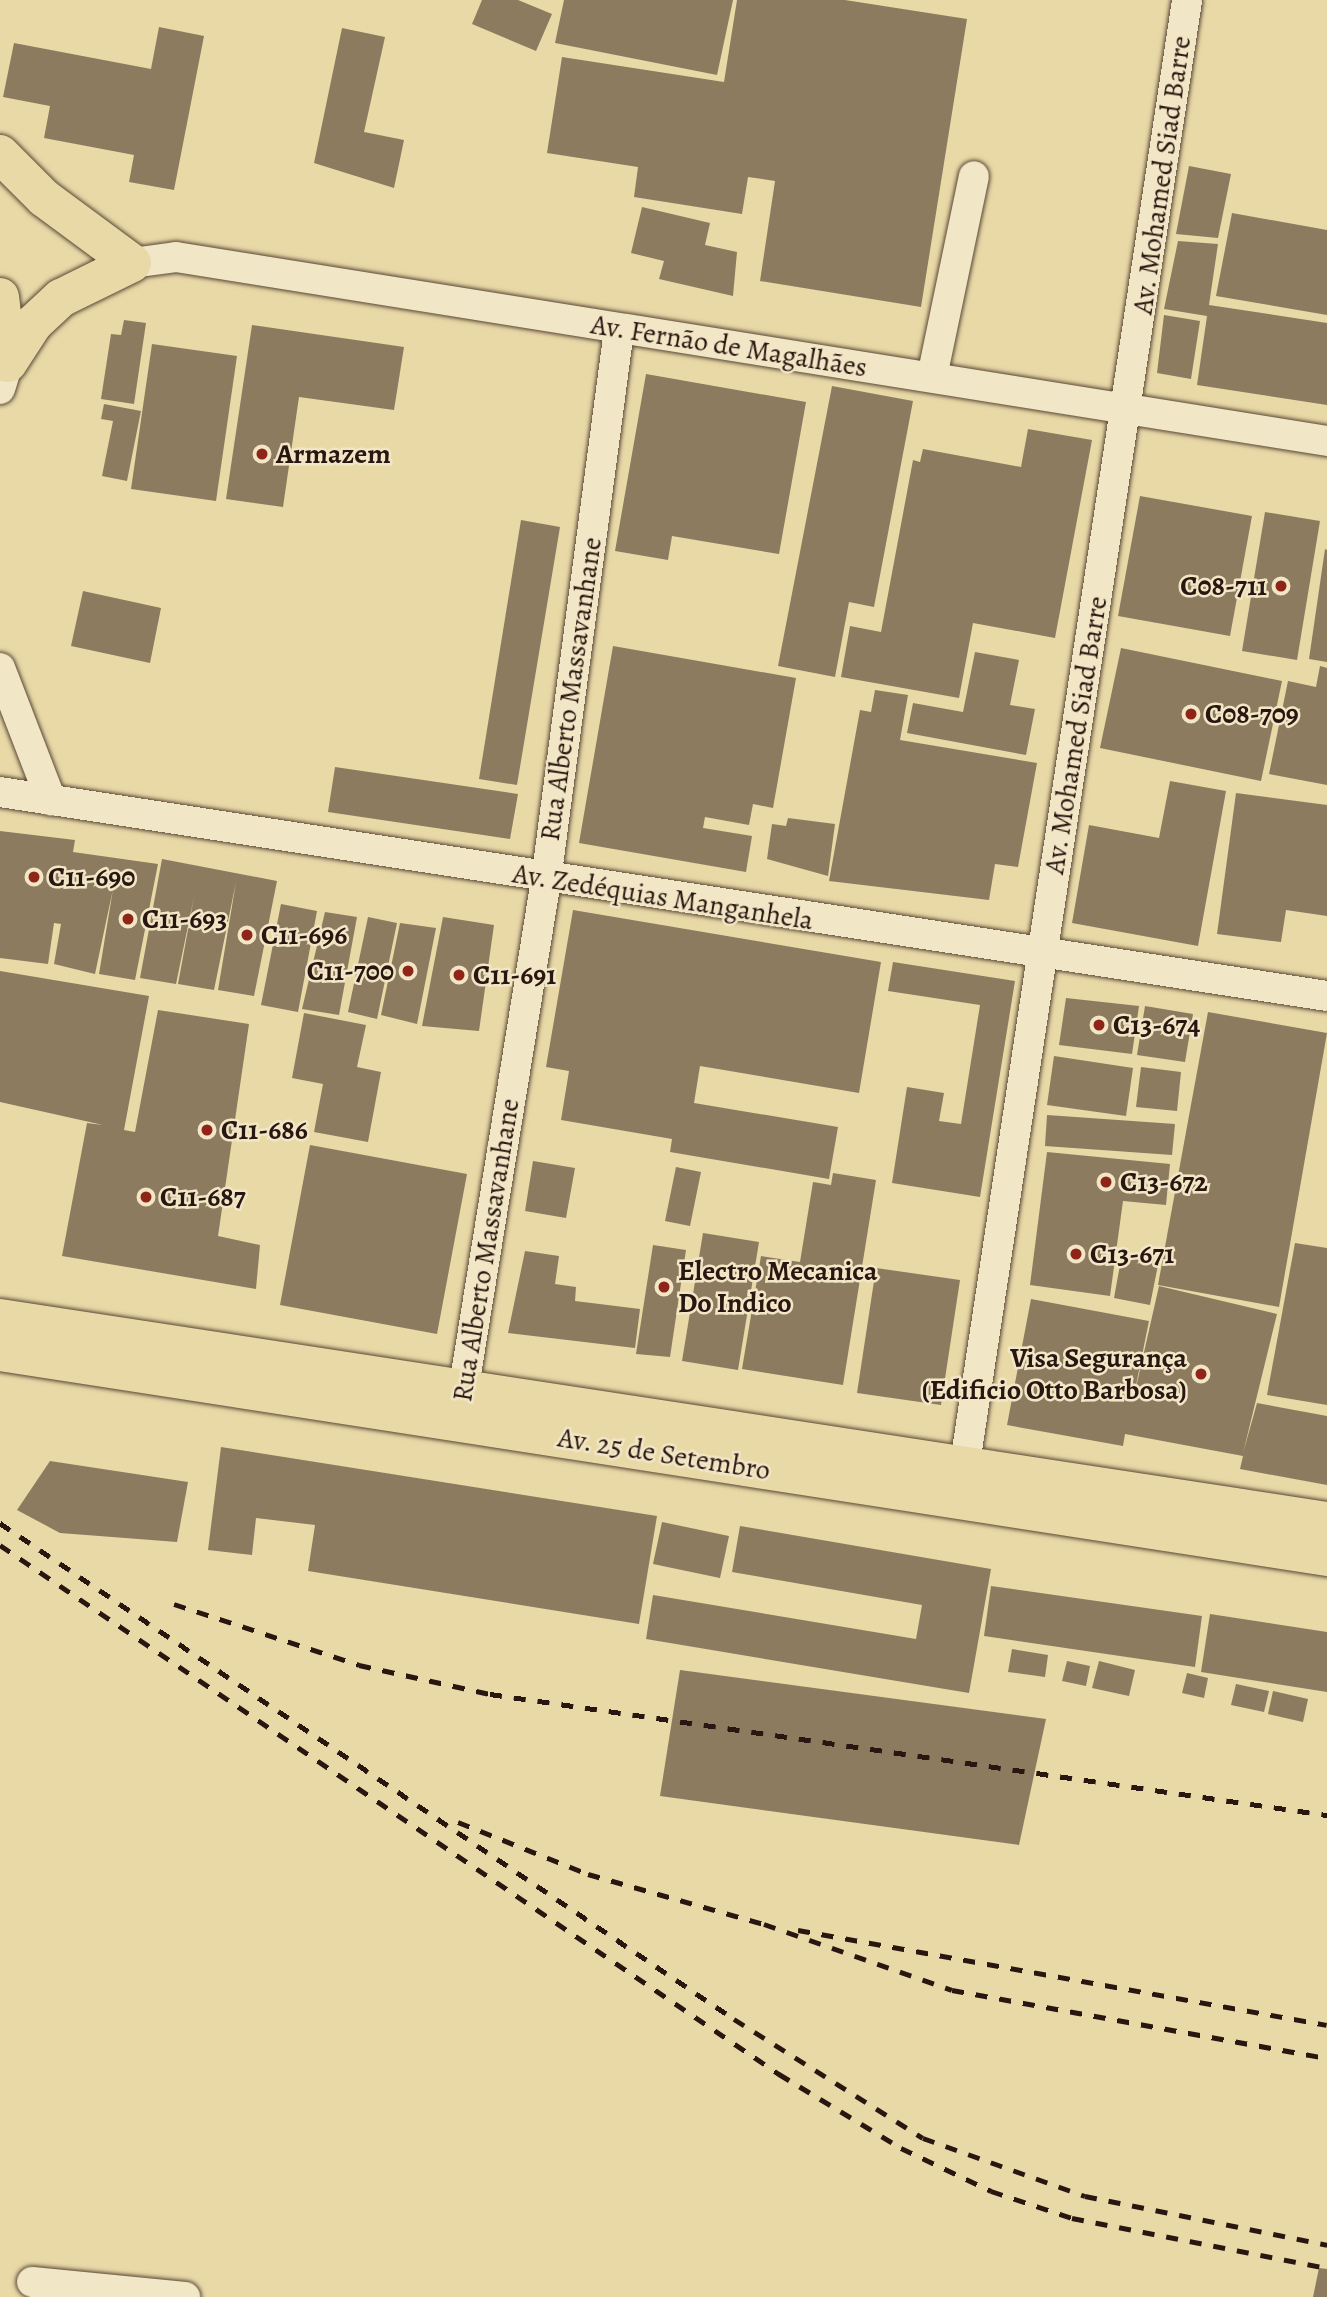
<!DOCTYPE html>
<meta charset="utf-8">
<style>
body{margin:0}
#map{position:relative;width:1327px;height:2297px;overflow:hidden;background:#e9d9a7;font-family:Alegreya,serif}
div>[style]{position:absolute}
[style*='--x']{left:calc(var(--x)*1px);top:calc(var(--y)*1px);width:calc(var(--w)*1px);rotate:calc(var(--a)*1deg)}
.building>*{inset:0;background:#8d7b5f}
.roads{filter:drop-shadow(0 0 2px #594736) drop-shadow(0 0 2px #594736)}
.minor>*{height:30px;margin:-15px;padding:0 15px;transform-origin:15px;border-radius:15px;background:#f1e6c6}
.major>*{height:38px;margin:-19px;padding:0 19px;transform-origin:19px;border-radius:19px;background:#e9d9a7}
.rail>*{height:5px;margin-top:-2.5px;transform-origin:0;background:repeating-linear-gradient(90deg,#291610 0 12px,transparent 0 24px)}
.dots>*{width:19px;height:19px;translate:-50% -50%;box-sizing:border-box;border:4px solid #f1e6c6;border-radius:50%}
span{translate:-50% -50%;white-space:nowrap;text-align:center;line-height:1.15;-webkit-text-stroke:5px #f1e6c6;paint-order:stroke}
.street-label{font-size:28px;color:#291610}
.poi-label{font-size:28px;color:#291610;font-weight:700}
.left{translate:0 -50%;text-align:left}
.right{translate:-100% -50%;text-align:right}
</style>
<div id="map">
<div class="building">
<i style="clip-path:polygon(482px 0,518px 0,552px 14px,536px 51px,472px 24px)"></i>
<i style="clip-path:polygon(564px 0,733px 0,717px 75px,555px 43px)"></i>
<i style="clip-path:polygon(737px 0,845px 0,967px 19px,921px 307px,760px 281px,775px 181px,748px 177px,742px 214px,634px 197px,638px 167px,547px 153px,562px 57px,724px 82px)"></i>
<i style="clip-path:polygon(159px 27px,204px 36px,174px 190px,129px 182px,134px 155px,44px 138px,50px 106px,3px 97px,14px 43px,151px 69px)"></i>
<i style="clip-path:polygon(342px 28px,385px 37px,364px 132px,404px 140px,394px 188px,314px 163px)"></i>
<i style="clip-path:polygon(1189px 166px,1231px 174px,1218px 238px,1176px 234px)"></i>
<i style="clip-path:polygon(642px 207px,710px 223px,705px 245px,737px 252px,733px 296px,659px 279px,664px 261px,631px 253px)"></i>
<i style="clip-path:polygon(1232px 213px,1327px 230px,1327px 315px,1216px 296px)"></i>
<i style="clip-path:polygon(1178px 241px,1218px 244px,1209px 305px,1327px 323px,1327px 405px,1197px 385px,1207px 316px,1164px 309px)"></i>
<i style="clip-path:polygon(1164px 315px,1200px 321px,1191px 379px,1157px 373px)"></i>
<i style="clip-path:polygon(124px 320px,146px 323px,134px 404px,101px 399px,111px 334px,121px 335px)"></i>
<i style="clip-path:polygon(252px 325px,404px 347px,394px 410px,299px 397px,283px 507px,226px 499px)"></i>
<i style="clip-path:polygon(152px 344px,237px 356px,216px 501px,131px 489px)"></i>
<i style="clip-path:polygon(646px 374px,806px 402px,779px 554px,672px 536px,668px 560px,615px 551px)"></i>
<i style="clip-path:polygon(832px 386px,913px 401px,874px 607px,849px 602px,835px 677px,778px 666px)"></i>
<i style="clip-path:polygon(104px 404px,141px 411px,127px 481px,102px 476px,113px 421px,101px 419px)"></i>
<i style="clip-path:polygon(1028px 429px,1092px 440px,1055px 638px,973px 623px,959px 698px,841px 677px,850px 626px,881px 632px,913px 460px,920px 462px,923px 449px,1021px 467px)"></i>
<i style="clip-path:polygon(1140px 496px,1252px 516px,1230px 636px,1118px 616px)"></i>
<i style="clip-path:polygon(1265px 512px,1320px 521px,1297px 660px,1242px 651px)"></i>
<i style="clip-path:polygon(521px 520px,560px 527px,517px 785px,479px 779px)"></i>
<i style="clip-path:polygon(1325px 549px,1327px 550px,1327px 662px,1309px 659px)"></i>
<i style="clip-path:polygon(83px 591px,161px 608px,150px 663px,71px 646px)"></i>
<i style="clip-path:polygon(613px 646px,796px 678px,773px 808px,753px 804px,749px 825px,705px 817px,703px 828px,752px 836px,746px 872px,579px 843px)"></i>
<i style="clip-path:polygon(1121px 648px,1282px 681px,1261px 781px,1100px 748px)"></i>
<i style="clip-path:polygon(975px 652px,1019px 660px,1010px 705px,1035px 709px,1026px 755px,907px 733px,913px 703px,963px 712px)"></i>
<i style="clip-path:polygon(1320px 666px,1327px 668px,1327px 785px,1269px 774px,1288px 681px,1316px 687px)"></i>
<i style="clip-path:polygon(875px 690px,908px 695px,900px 740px,1037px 763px,1018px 867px,995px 864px,989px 900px,829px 881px,860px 710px,871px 712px)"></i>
<i style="clip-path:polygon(335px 767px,518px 794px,510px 839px,328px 812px)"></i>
<i style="clip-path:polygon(1170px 781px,1226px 791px,1198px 946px,1072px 923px,1089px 825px,1159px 838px)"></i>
<i style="clip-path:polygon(1236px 793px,1327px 805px,1327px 916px,1286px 910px,1281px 942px,1217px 934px)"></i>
<i style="clip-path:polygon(788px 818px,835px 824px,828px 876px,767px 859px,772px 824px,786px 826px)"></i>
<i style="clip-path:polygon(0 831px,75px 840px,73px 852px,158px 864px,135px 980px,99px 974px,113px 889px,95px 974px,54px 964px,61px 924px,54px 923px,48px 964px,0 958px)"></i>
<i style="clip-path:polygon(162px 859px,277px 881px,254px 996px,218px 990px,236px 882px,214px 990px,178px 984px,194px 897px,176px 984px,140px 978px)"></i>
<i style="clip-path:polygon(281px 904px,317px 911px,298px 1012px,261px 1005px)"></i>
<i style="clip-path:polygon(573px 910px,881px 962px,859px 1093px,700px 1066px,694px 1103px,838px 1127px,829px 1179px,670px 1152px,672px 1139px,561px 1120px,569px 1071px,546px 1067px)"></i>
<i style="clip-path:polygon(325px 912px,357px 917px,339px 1015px,302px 1009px)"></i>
<i style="clip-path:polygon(368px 917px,397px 923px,377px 1019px,348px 1012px)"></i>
<i style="clip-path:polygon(443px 917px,494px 925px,479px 1031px,422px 1026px)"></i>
<i style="clip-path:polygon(400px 923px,436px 928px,417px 1024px,381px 1015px)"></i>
<i style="clip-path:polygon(893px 962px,1015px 981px,980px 1197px,892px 1183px,907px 1087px,944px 1093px,939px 1121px,961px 1124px,980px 1005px,888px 991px)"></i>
<i style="clip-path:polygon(0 971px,149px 996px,124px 1130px,135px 1132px,158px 1010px,249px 1024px,218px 1236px,260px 1245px,256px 1289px,62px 1256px,87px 1123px,103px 1125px,0 1102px)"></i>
<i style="clip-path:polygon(1066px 998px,1139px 1006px,1132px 1054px,1059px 1045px)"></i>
<i style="clip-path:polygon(1145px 1006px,1193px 1014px,1185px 1062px,1137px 1055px)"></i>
<i style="clip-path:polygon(1208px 1012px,1327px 1033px,1279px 1307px,1158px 1285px)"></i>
<i style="clip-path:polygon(304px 1013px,366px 1025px,357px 1067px,381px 1072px,368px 1142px,314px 1132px,323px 1084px,292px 1078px)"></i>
<i style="clip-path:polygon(1054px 1056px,1133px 1068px,1126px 1116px,1047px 1105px)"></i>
<i style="clip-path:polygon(1141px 1067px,1181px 1072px,1177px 1111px,1136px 1107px)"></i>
<i style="clip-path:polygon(1047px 1115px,1175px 1124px,1172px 1155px,1045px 1146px)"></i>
<i style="clip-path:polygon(310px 1145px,467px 1174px,437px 1334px,280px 1305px)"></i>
<i style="clip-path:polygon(1047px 1152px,1170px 1164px,1166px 1205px,1123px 1201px,1110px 1296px,1030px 1285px)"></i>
<i style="clip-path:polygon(533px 1161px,575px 1168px,566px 1218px,525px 1211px)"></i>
<i style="clip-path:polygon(676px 1167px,701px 1172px,690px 1226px,665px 1221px)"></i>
<i style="clip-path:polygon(833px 1173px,876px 1180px,843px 1385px,742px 1369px,761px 1256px,800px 1262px,813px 1182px,831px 1185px)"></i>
<i style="clip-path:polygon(703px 1233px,759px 1242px,738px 1370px,682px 1361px)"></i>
<i style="clip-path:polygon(1295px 1243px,1327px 1248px,1327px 1405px,1267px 1395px)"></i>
<i style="clip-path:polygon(653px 1245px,686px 1250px,670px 1357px,636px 1354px)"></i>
<i style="clip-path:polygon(525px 1251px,559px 1256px,555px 1284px,576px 1287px,575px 1301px,640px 1309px,635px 1348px,508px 1333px)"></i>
<i style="clip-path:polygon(1122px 1254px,1159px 1260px,1150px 1305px,1114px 1298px)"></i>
<i style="clip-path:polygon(876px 1268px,960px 1280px,941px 1405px,857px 1393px)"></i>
<i style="clip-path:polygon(1159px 1286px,1277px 1314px,1243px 1453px,1257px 1403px,1327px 1416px,1327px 1485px,1240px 1469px,1243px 1456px,1125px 1434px,1123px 1446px,1007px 1425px,1031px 1299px,1149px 1321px,1132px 1405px)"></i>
<i style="clip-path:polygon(221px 1447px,657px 1516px,639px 1624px,308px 1571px,315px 1525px,256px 1518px,252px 1555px,208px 1550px)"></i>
<i style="clip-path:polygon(50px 1461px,188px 1482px,177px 1542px,60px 1533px,17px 1510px)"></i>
<i style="clip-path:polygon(662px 1522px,729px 1536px,720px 1578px,653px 1564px)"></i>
<i style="clip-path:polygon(740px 1526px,991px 1569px,969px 1693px,646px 1639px,653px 1595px,916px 1639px,922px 1605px,732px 1572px)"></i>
<i style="clip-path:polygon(991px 1586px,1202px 1616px,1195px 1667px,984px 1636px)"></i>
<i style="clip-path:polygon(1210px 1614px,1327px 1632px,1327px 1692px,1201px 1672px)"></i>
<i style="clip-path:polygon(1012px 1649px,1048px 1655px,1045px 1677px,1008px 1672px)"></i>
<i style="clip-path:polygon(1067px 1661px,1090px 1666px,1086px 1686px,1062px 1681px)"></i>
<i style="clip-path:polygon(1099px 1661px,1135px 1670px,1129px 1696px,1092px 1688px)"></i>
<i style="clip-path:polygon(680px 1670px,1046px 1719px,1019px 1845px,660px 1796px)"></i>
<i style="clip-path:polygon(1187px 1673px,1208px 1678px,1204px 1698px,1182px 1693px)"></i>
<i style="clip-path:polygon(1236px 1684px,1269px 1691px,1264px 1712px,1231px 1705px)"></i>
<i style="clip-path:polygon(1273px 1691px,1308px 1699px,1303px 1722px,1268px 1714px)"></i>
<i style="clip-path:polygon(1319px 2268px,1327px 2269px,1327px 2297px,1313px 2297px)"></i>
</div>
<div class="roads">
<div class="minor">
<i style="--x:132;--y:263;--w:44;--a:-7.8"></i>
<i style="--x:176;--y:257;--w:1166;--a:9.08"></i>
<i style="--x:932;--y:377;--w:205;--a:-78.2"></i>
<i style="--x:0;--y:389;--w:27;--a:-73"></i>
<i style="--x:0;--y:668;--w:142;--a:68.9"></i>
<i style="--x:0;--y:792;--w:1343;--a:8.74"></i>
<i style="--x:460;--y:1411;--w:538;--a:-80.8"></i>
<i style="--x:546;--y:880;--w:555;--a:-82.44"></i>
<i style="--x:964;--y:1470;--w:1487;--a:-81.37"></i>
<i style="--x:32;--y:2282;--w:154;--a:5.6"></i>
</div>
<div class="major">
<i style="--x:0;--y:154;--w:62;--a:45"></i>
<i style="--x:44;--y:198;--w:109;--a:36.5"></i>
<i style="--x:0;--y:297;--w:66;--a:83.1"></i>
<i style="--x:8;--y:363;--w:48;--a:-57"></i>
<i style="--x:34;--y:323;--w:37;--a:-43"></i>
<i style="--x:61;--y:298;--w:79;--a:-26.2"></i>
<i style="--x:0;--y:1318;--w:1342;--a:8.7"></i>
<i style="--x:0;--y:1352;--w:1343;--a:8.78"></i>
</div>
</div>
<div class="rail">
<i style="--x:0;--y:1523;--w:886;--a:34.05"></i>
<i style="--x:734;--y:2019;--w:223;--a:32.2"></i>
<i style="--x:923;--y:2138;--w:172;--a:19.7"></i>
<i style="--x:1085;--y:2196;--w:247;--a:11.4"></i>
<i style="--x:0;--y:1545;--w:942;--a:34.18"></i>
<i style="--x:779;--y:2074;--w:143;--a:31.2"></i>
<i style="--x:901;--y:2148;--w:100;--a:25.5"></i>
<i style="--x:991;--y:2191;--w:85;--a:18.4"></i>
<i style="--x:1072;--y:2218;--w:260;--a:11.1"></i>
<i style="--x:174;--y:1604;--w:195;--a:18.2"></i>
<i style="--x:359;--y:1665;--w:134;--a:12.5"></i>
<i style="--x:490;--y:1694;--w:846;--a:8.23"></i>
<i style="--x:458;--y:1822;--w:140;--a:21.8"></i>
<i style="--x:588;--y:1874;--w:183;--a:15.9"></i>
<i style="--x:764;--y:1924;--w:199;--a:19.3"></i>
<i style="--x:952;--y:1990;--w:381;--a:10.3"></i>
<i style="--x:798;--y:1930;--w:537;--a:10.18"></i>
</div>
<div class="dots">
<i style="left:262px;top:454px;background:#8f2418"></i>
<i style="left:1281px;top:586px;background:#8f2418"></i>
<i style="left:1191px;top:714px;background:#8f2418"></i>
<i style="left:34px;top:877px;background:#8f2418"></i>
<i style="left:128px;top:919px;background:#8f2418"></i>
<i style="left:247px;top:935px;background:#8f2418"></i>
<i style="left:408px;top:971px;background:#8f2418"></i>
<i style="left:459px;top:975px;background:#8f2418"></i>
<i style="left:1099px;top:1025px;background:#8f2418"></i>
<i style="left:207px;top:1130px;background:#8f2418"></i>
<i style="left:1106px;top:1182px;background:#8f2418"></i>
<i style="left:146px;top:1197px;background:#8f2418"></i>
<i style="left:1076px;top:1254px;background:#8f2418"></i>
<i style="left:664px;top:1287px;background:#8f2418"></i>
<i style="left:1201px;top:1374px;background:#8f2418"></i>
</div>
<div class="street-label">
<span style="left:1162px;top:175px;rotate:-82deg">Av. Mohamed Siad Barre</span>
<span style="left:729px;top:346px;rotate:9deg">Av. Fernão de Magalhães</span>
<span style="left:571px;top:689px;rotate:-82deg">Rua Alberto Massavanhane</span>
<span style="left:1076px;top:735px;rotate:-81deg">Av. Mohamed Siad Barre</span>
<span style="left:663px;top:897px;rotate:9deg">Av. Zedéquias Manganhela</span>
<span style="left:486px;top:1250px;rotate:-81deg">Rua Alberto Massavanhane</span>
<span style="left:664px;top:1454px;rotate:9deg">Av. 25 de Setembro</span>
</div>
<div class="poi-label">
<span class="left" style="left:276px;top:454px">Armazem</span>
<span class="right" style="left:1267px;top:586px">C08-711</span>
<span class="left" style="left:1205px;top:714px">C08-709</span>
<span class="left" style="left:48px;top:877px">C11-690</span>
<span class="left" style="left:142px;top:919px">C11-693</span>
<span class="left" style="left:261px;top:935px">C11-696</span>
<span class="right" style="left:394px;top:971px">C11-700</span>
<span class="left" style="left:473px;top:975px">C11-691</span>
<span class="left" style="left:1113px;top:1025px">C13-674</span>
<span class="left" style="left:221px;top:1130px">C11-686</span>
<span class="left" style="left:1120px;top:1182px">C13-672</span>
<span class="left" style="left:160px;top:1197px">C11-687</span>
<span class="left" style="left:1090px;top:1254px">C13-671</span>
<span class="left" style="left:678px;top:1287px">Electro Mecanica<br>Do Indico</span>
<span class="right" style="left:1187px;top:1374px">Visa Segurança<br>(Edificio Otto Barbosa)</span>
</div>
</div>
